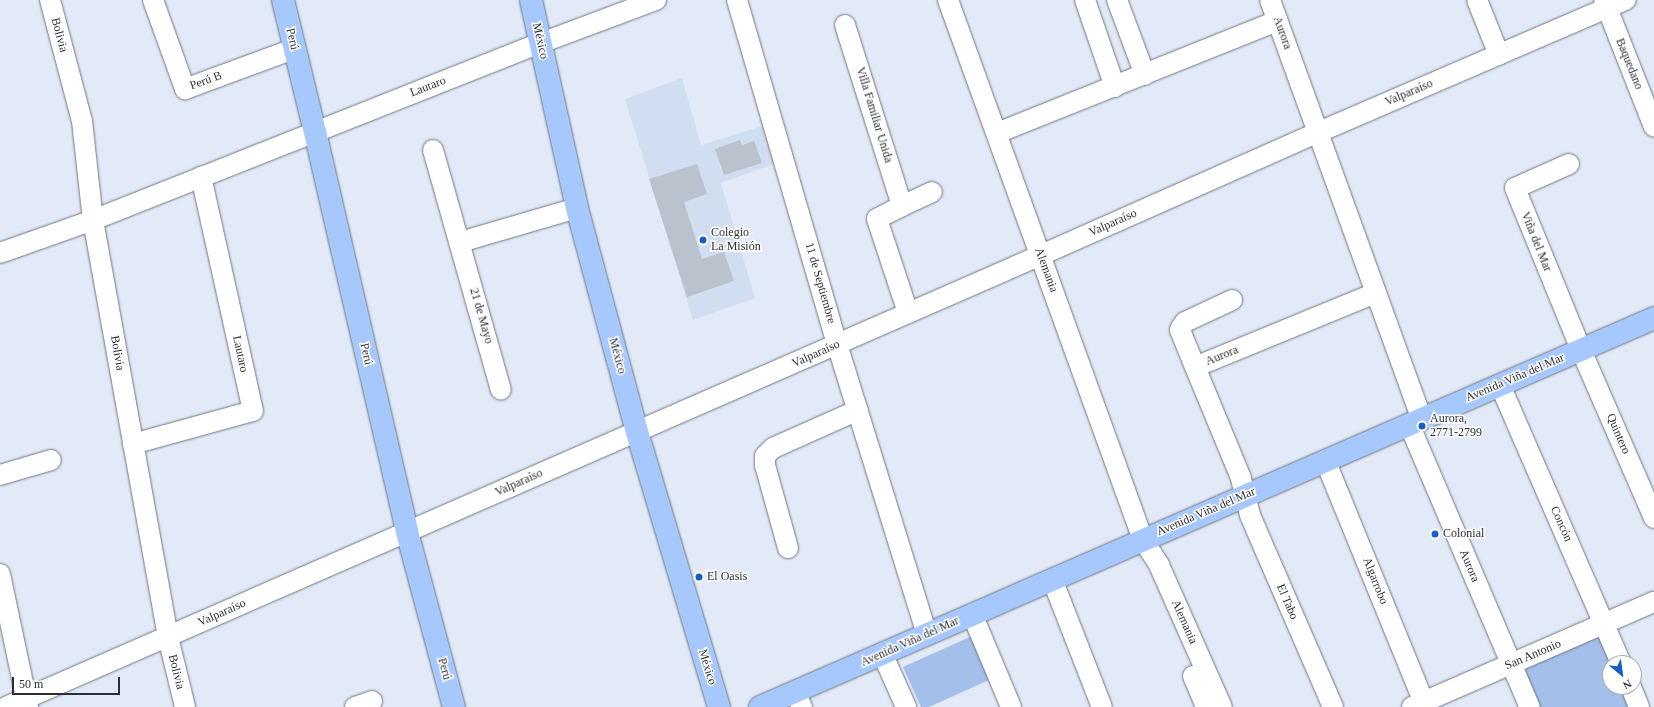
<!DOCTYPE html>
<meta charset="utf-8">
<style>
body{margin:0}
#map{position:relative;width:1654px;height:707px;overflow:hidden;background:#e2eaf7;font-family:Georgia,serif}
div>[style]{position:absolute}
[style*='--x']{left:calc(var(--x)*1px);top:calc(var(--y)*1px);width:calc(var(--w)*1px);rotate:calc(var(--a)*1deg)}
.built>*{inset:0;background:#d1def1}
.green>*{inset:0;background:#a4bfea}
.building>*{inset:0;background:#bac2ce}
.roads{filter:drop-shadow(0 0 1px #6f7681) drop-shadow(0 0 1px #6f7681)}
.minor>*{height:20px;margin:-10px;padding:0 10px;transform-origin:10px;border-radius:10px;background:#fff}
.major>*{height:22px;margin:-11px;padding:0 11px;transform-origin:11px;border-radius:11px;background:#a7c8fd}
.dots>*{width:11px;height:11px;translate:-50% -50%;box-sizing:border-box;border:2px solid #fff;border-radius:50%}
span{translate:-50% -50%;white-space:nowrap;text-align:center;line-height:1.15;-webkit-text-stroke:3px #fff;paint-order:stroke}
.street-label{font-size:12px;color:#2b2e33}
.poi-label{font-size:12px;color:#2b2e33}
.left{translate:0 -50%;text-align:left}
.north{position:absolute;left:1602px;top:655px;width:40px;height:40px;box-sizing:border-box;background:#fff;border:1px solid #aaabad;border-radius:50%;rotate:151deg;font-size:11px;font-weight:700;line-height:16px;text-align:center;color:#2b2e33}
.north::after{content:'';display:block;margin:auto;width:14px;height:18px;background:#165dc8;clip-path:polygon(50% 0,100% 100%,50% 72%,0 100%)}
.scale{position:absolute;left:12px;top:677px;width:108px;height:18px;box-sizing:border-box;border:2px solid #2b2e33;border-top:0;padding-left:5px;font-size:12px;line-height:14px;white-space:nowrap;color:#2b2e33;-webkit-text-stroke:3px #fff;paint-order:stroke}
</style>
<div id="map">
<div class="built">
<i style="clip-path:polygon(682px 78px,701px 145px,762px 126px,774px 164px,721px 183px,755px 298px,693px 320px,625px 99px)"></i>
</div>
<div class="green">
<i style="clip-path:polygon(1601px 632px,1615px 663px,1610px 663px,1610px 687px,1625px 687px,1634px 707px,1540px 707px,1525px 672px,1528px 664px)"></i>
<i style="clip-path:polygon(972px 636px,991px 679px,929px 707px,921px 707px,903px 667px)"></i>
</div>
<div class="building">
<i style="clip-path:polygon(740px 140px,742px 145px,754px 141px,762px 163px,724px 175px,715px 149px)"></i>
<i style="clip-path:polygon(697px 164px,707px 194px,684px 202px,702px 259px,724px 252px,734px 281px,687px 297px,649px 179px)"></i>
</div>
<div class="roads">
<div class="minor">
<i style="--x:50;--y:0;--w:125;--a:75.2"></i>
<i style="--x:82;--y:121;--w:100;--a:83.7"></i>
<i style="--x:93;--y:220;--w:424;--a:79.8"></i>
<i style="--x:168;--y:637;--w:72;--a:76.3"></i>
<i style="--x:153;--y:0;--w:95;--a:70.2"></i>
<i style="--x:185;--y:89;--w:116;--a:-20.2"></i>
<i style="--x:737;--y:0;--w:358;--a:73.8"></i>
<i style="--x:837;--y:344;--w:304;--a:72.8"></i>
<i style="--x:948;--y:0;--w:574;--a:70.14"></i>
<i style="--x:1143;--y:540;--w:30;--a:57"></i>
<i style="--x:1159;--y:565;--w:155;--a:66.1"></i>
<i style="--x:1085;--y:0;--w:92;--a:71"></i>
<i style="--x:1117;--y:0;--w:80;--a:69.5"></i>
<i style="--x:1270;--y:0;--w:446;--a:70.1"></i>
<i style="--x:1477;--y:0;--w:59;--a:68.2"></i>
<i style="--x:1604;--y:0;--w:136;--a:68.5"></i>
<i style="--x:845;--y:25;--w:190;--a:72.5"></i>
<i style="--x:902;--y:206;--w:28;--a:153"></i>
<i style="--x:877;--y:219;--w:99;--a:71.7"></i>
<i style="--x:997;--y:133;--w:302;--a:-21.8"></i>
<i style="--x:433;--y:150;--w:249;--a:74.2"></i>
<i style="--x:1569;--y:164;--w:59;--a:156"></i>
<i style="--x:1515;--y:188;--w:175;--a:67.8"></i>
<i style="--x:1581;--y:350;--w:183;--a:66.5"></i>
<i style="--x:902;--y:206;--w:33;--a:-25"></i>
<i style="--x:460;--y:242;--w:122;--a:-16.2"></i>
<i style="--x:0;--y:253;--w:99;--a:-19.5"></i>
<i style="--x:93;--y:220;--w:482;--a:-21.6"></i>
<i style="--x:541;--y:43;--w:123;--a:-20.5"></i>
<i style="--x:1195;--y:367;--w:40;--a:-112"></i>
<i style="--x:1180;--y:330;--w:4;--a:-63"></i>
<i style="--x:1182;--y:326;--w:5;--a:-53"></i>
<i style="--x:1185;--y:322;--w:52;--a:-25.1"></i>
<i style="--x:1500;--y:385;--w:303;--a:66.5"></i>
<i style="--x:1409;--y:424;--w:308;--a:66.9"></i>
<i style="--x:133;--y:444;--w:124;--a:-15.4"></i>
<i style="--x:253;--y:411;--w:240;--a:-102.5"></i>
<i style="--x:1325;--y:460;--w:261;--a:67.8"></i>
<i style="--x:0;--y:475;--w:53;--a:-16.4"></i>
<i style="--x:788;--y:548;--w:86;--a:-105.5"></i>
<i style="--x:765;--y:465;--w:9;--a:-90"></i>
<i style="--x:765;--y:456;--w:11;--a:-45"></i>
<i style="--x:773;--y:448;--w:93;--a:-24.1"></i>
<i style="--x:0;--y:574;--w:136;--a:78.1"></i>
<i style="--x:1052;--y:579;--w:137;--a:68.7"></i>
<i style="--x:972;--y:614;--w:101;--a:67.2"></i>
<i style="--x:882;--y:653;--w:59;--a:66"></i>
<i style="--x:1193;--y:676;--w:34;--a:67"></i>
<i style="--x:1631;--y:687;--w:22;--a:68"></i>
<i style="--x:795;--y:692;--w:17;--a:65"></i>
<i style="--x:6;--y:707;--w:1129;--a:-23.59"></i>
<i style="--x:1041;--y:255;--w:304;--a:-23.9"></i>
<i style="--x:1319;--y:132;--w:334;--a:-23.3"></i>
<i style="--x:355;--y:707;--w:18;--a:-19"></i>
<i style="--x:1333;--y:707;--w:209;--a:-113.4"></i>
<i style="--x:1250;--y:515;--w:38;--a:-104"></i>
<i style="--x:1241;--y:478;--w:120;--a:-112.5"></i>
<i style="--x:1195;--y:367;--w:195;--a:-22.3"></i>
<i style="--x:1412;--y:707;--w:264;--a:-23.5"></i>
</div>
<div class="major">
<i style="--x:283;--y:0;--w:136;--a:76.4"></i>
<i style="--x:315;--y:132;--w:410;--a:77"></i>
<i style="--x:407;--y:532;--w:181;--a:75"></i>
<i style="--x:531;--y:0;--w:213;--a:77.5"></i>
<i style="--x:577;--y:208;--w:232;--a:75"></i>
<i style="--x:637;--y:432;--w:287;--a:73.4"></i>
<i style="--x:760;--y:707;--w:975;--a:-23.51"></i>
</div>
</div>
<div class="dots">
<i style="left:703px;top:240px;background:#165dc8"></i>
<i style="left:1422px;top:426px;background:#165dc8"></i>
<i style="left:1435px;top:534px;background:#165dc8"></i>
<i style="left:699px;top:577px;background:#165dc8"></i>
</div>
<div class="street-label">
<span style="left:1282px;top:33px;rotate:70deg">Aurora</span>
<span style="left:59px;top:35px;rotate:75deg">Bolivia</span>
<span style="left:292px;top:39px;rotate:77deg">Perú</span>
<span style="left:540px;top:41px;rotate:77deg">México</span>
<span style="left:1629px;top:64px;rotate:68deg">Baquedano</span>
<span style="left:206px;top:81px;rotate:-20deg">Perú B</span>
<span style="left:428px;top:87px;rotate:-21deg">Lautaro</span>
<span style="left:1409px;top:93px;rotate:-23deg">Valparaíso</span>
<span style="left:874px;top:115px;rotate:73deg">Villa Familiar Unida</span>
<span style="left:1113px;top:223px;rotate:-24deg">Valparaíso</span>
<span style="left:1536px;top:242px;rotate:68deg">Viña del Mar</span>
<span style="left:1046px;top:270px;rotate:70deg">Alemania</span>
<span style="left:820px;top:283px;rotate:74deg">11 de Septiembre</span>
<span style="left:481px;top:316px;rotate:74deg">21 de Mayo</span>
<span style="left:117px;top:353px;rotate:80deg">Bolivia</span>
<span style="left:240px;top:354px;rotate:78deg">Lautaro</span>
<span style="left:366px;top:354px;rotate:77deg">Perú</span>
<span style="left:816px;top:354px;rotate:-24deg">Valparaíso</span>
<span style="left:617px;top:356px;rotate:75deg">México</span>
<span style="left:1222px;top:356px;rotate:-22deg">Aurora</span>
<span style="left:1515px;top:378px;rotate:-23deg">Avenida Viña del Mar</span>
<span style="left:1618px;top:434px;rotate:67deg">Quintero</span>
<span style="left:519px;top:483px;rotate:-24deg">Valparaíso</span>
<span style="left:1206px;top:512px;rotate:-23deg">Avenida Viña del Mar</span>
<span style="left:1561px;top:524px;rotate:66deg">Concón</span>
<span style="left:1469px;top:566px;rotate:67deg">Aurora</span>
<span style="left:1375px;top:581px;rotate:68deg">Algarrobo</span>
<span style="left:1287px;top:602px;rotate:67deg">El Tabo</span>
<span style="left:222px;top:613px;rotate:-24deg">Valparaíso</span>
<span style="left:1184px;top:622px;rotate:66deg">Alemania</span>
<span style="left:910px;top:642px;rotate:-24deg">Avenida Viña del Mar</span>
<span style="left:1533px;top:655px;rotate:-23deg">San Antonio</span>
<span style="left:707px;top:667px;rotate:73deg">México</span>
<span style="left:444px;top:669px;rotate:75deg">Perú</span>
<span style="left:176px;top:672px;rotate:76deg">Bolivia</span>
</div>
<div class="poi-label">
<span class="left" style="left:711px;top:240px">Colegio<br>La Misión</span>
<span class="left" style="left:1430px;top:426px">Aurora,<br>2771-2799</span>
<span class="left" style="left:1443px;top:534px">Colonial</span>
<span class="left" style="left:707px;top:577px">El Oasis</span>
</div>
<div class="north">N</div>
<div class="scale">50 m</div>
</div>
